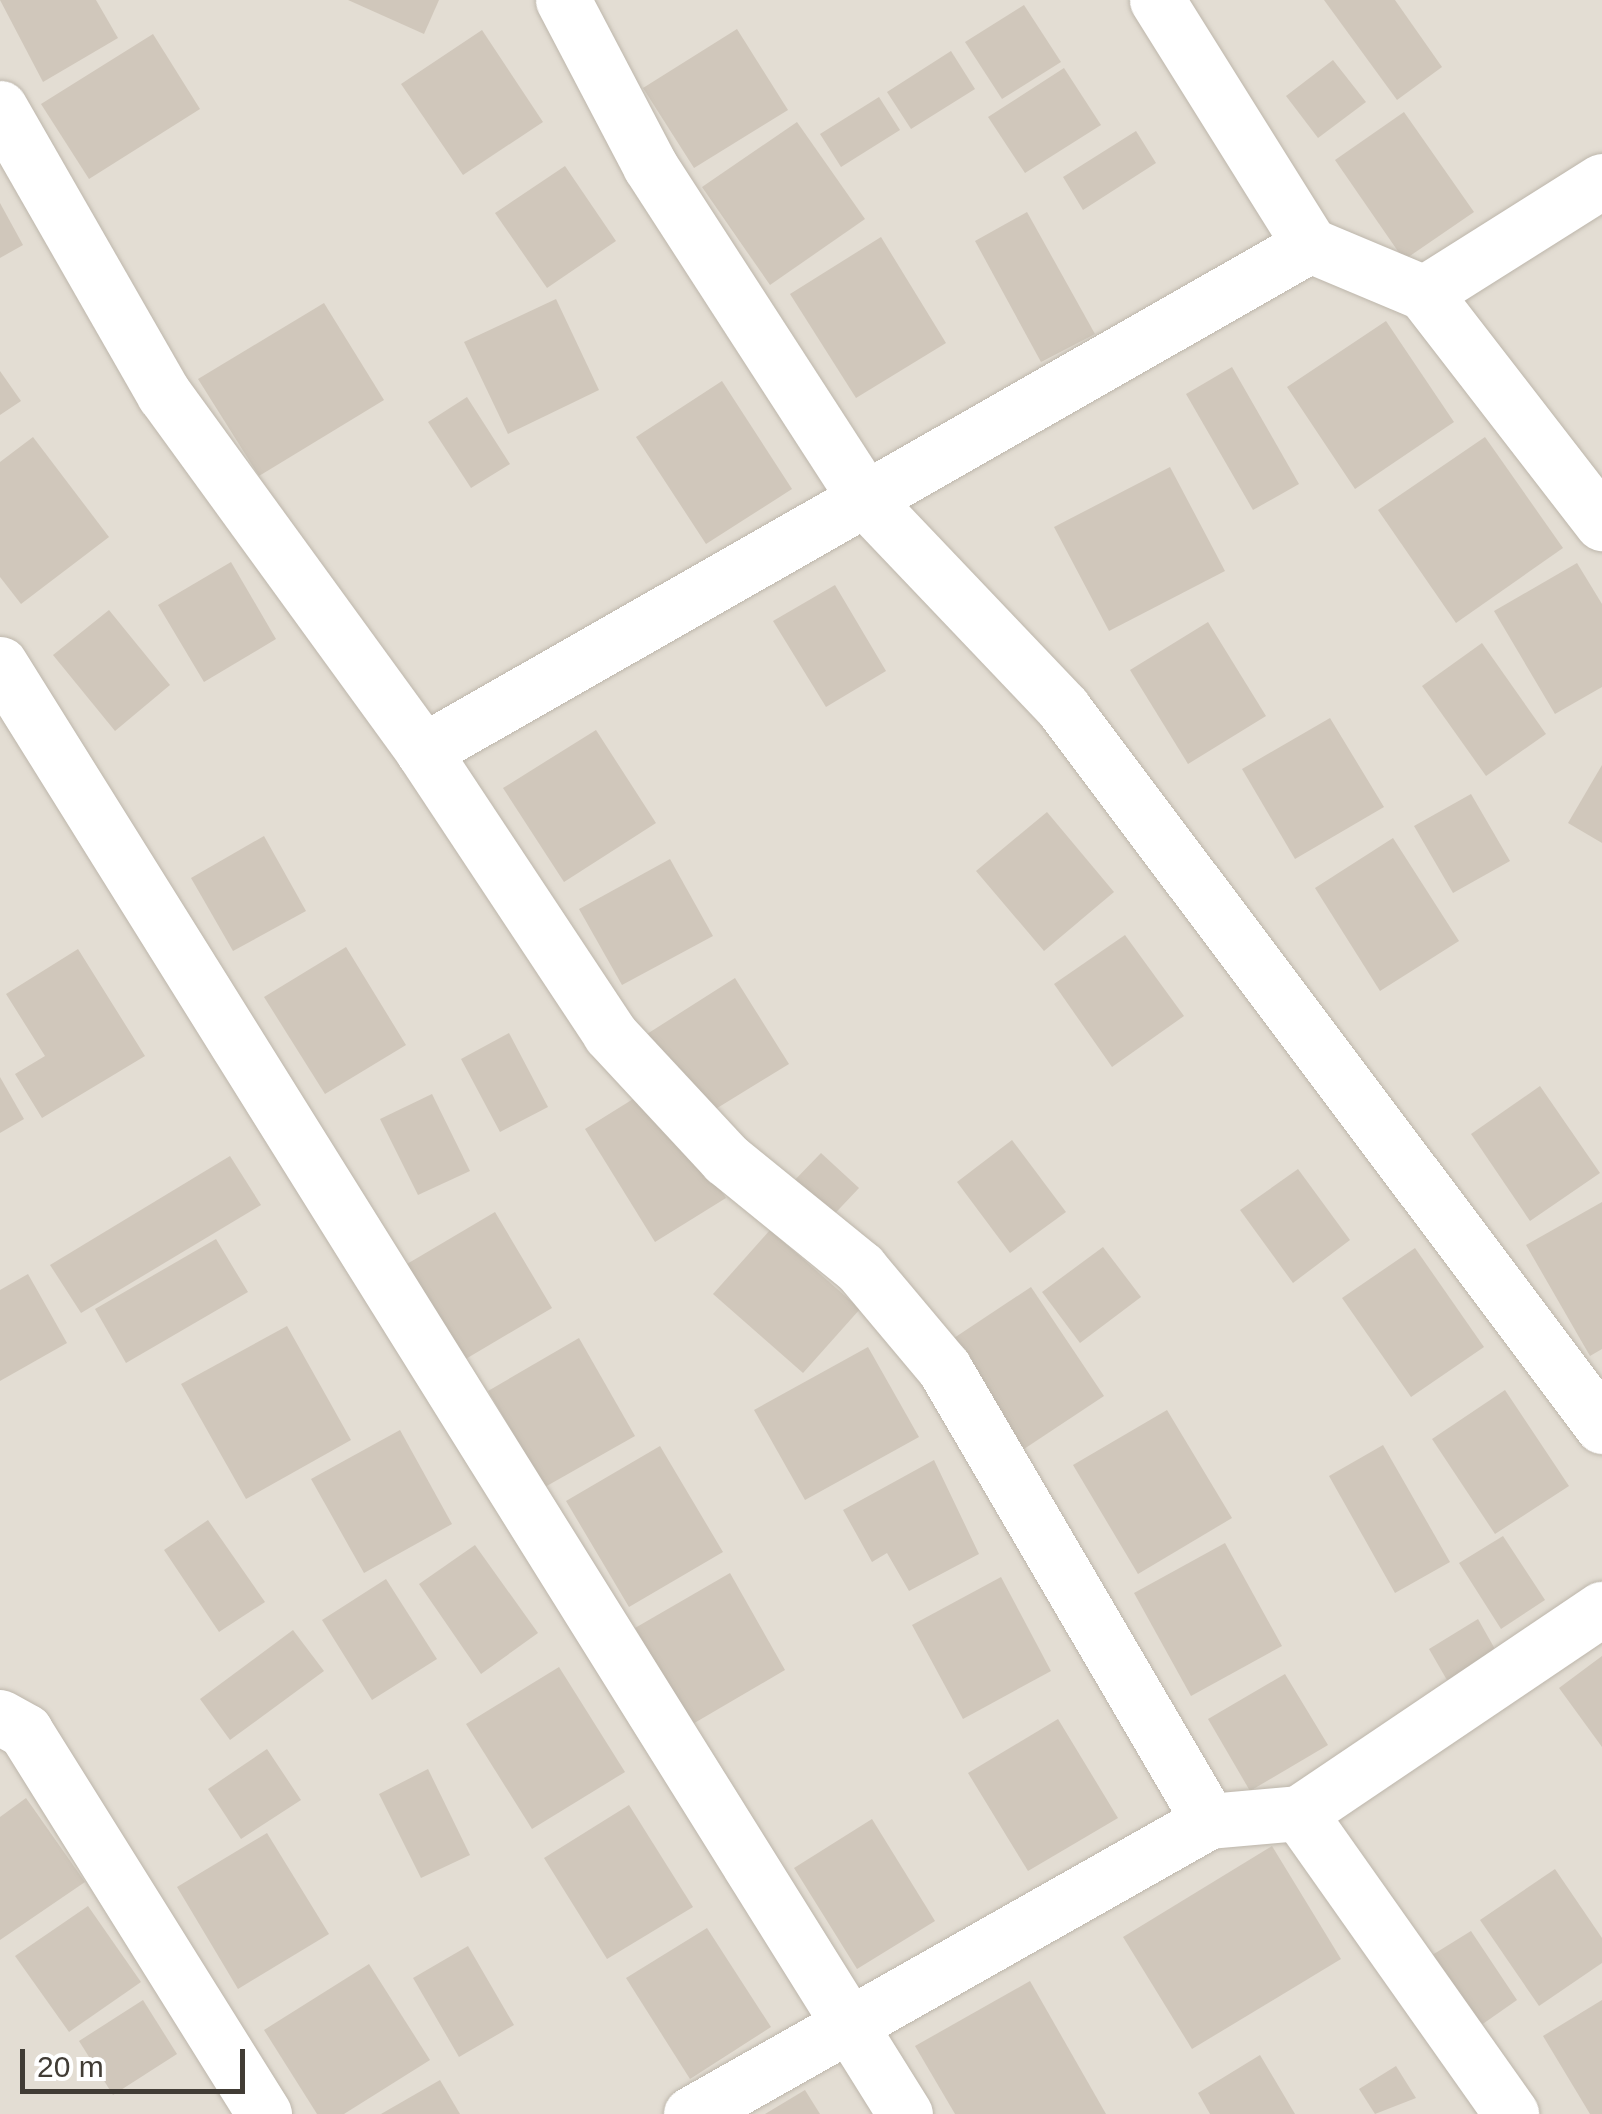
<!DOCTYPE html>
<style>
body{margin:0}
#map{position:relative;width:1602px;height:2114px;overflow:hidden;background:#f0ece4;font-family:Helvetica,sans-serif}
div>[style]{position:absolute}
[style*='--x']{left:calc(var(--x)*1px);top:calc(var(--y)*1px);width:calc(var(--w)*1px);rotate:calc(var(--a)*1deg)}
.residential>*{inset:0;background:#e3ddd3}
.building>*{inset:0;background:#d0c7bb}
.roads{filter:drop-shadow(0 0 2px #bdb6ab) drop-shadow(0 0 2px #bdb6ab)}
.street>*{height:55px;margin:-27.5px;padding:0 27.5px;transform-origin:27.5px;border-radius:27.5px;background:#fff}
span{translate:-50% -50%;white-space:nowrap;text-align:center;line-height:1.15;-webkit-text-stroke:8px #fff;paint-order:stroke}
.scale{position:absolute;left:20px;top:2049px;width:225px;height:45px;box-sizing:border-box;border:5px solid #413c35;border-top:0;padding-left:12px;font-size:30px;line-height:35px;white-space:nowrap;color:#413c35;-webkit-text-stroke:8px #fff;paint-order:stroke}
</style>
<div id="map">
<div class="residential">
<i style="clip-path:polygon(0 0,1602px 0,1602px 2114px,0 2114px)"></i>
</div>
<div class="building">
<i style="clip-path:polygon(0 0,96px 0,118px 38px,43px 82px)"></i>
<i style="clip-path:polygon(348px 0,439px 0,424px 34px)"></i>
<i style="clip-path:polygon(1324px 0,1395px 0,1442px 67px,1397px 100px)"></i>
<i style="clip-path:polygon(1024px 5px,1061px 62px,1002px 99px,965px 42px)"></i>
<i style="clip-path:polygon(737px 29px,788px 110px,694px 168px,643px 88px)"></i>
<i style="clip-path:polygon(482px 30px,543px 122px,463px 175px,401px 84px)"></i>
<i style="clip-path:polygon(153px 34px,200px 109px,89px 179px,41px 104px)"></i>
<i style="clip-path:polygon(951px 51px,975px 89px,911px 129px,887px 92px)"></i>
<i style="clip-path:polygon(1333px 60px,1366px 102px,1318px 138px,1286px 96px)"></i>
<i style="clip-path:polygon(1064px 68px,1101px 125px,1025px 173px,988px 117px)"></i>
<i style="clip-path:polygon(879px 97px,900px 130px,841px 167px,820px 134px)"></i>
<i style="clip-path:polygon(1404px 112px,1474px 212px,1404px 260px,1335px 160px)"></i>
<i style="clip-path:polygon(797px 122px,865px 219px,770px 285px,702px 187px)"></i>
<i style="clip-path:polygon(1136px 131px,1156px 163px,1083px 210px,1063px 177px)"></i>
<i style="clip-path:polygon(565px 166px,616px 241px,547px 288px,495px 213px)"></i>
<i style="clip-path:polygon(0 203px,23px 245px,0 258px)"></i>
<i style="clip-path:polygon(1027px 212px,1095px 334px,1041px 362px,975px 241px)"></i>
<i style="clip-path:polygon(881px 237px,946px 343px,856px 398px,790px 294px)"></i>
<i style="clip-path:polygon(556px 299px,599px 390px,508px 434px,464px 342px)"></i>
<i style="clip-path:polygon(324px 303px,384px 400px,259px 476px,198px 379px)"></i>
<i style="clip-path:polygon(1386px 321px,1454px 422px,1355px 489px,1287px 387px)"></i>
<i style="clip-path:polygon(1232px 367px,1299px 484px,1253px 510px,1186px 394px)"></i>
<i style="clip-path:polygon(0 371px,21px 401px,0 415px)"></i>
<i style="clip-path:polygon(722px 381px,792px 489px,706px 544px,636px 437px)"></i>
<i style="clip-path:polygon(467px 397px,510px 464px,471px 488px,428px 422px)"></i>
<i style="clip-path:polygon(33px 437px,109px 537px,21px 604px,0 577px,0 462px)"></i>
<i style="clip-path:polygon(1485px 437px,1563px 548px,1456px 623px,1378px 510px)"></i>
<i style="clip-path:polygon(1170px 467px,1225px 571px,1109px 631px,1054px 527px)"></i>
<i style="clip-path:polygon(231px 562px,276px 639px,204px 682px,158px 605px)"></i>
<i style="clip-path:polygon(1577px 563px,1602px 604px,1602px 687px,1555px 714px,1494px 611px)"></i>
<i style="clip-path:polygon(835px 585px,886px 671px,826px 707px,773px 621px)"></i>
<i style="clip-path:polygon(109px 610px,170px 685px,115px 731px,53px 655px)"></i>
<i style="clip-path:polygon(1208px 622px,1266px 716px,1188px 764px,1130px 670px)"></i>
<i style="clip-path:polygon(1482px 643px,1546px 734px,1486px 776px,1422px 686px)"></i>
<i style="clip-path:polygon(1330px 718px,1384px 807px,1295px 859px,1242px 769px)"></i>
<i style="clip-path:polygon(596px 730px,656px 823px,564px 882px,503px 788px)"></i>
<i style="clip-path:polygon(1602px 765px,1602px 843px,1568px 823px)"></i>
<i style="clip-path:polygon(1471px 794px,1510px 861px,1453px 893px,1414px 826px)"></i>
<i style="clip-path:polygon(1047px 812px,1114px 892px,1044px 951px,976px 871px)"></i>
<i style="clip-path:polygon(264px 836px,306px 911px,233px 951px,191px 878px)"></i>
<i style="clip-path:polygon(1393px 838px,1459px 941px,1380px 991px,1315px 888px)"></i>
<i style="clip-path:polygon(670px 859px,713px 936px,622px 985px,579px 909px)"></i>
<i style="clip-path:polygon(1125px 935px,1184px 1016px,1112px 1067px,1054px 984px)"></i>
<i style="clip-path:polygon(346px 947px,406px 1045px,325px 1094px,264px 997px)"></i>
<i style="clip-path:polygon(78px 949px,145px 1056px,42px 1118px,15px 1074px,45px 1056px,6px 994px)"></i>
<i style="clip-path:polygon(735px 978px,789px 1064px,701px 1118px,647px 1034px)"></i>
<i style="clip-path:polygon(509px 1033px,548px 1107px,500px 1132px,461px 1059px)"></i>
<i style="clip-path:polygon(0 1077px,24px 1119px,0 1133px)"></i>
<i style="clip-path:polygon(654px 1086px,726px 1198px,655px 1242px,585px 1129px)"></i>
<i style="clip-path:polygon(1540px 1086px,1600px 1173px,1530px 1221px,1471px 1134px)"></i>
<i style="clip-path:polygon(432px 1094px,470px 1171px,418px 1195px,380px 1119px)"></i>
<i style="clip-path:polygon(1012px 1140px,1066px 1212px,1010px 1253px,957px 1182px)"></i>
<i style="clip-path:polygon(821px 1153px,859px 1188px,825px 1224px,787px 1188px)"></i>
<i style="clip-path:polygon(230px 1156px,261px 1205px,81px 1313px,50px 1265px)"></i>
<i style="clip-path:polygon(1298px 1169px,1350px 1240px,1293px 1283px,1240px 1210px)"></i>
<i style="clip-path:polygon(1602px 1202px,1602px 1349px,1590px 1356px,1526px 1245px)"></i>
<i style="clip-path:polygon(495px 1212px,552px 1308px,464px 1360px,407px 1264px)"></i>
<i style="clip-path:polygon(770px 1230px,860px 1309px,803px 1373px,713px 1294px)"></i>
<i style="clip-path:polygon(216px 1239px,248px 1292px,126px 1363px,95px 1309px)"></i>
<i style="clip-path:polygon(1103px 1247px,1141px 1297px,1080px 1343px,1042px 1292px)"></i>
<i style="clip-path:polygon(1415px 1248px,1484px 1347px,1411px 1397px,1342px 1298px)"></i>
<i style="clip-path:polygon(28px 1274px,67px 1343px,0 1381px,0 1290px)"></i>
<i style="clip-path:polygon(1031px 1287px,1104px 1396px,1024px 1449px,951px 1340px)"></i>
<i style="clip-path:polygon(287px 1326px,351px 1440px,246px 1499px,181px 1384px)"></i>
<i style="clip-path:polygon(579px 1338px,635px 1436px,545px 1487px,488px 1391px)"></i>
<i style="clip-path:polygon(868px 1347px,919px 1437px,805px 1500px,754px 1410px)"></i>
<i style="clip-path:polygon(1505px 1390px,1569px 1486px,1495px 1534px,1432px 1439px)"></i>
<i style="clip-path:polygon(1167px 1410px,1232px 1518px,1138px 1574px,1073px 1465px)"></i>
<i style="clip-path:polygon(400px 1430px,452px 1524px,364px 1573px,311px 1479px)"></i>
<i style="clip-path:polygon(1383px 1445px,1450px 1562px,1395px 1593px,1329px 1476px)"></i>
<i style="clip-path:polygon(660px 1446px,723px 1552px,629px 1607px,566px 1501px)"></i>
<i style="clip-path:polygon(934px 1460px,979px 1554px,909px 1591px,887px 1553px,872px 1562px,843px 1510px)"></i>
<i style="clip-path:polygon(208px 1520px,265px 1602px,219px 1632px,164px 1550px)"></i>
<i style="clip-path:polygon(1503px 1536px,1545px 1600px,1501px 1629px,1459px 1563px)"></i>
<i style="clip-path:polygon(1225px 1543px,1282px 1646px,1191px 1696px,1134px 1593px)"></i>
<i style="clip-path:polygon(475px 1545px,538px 1633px,481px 1674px,419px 1584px)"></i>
<i style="clip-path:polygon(730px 1573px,785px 1670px,691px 1725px,635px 1628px)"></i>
<i style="clip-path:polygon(1001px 1577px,1051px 1671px,963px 1719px,912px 1625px)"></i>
<i style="clip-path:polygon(386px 1579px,437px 1659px,372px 1700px,322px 1620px)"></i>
<i style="clip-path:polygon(1478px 1619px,1500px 1658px,1451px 1687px,1429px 1649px)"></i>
<i style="clip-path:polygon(293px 1630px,324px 1671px,230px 1740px,200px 1699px)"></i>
<i style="clip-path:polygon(1602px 1656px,1602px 1747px,1559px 1688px)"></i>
<i style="clip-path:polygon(559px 1667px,625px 1772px,532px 1829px,466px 1724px)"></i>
<i style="clip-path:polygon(1285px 1674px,1328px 1745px,1250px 1791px,1208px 1719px)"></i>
<i style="clip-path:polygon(1058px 1719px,1118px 1818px,1028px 1871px,968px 1773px)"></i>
<i style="clip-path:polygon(267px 1749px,301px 1800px,241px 1839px,208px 1789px)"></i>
<i style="clip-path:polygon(428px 1769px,470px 1855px,421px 1878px,379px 1794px)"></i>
<i style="clip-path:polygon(26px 1798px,85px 1882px,0 1940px,0 1817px)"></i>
<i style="clip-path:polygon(629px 1805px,693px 1907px,607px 1959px,544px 1858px)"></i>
<i style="clip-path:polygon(872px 1819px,935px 1921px,857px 1969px,794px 1868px)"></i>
<i style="clip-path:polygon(267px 1833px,329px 1934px,238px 1989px,177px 1887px)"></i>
<i style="clip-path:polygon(1272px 1846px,1341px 1959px,1192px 2049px,1123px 1937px)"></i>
<i style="clip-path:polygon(1555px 1869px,1602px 1938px,1602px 1963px,1539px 2006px,1480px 1920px)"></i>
<i style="clip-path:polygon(88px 1906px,141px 1982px,69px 2032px,15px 1956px)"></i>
<i style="clip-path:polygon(707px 1928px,771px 2027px,690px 2079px,626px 1978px)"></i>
<i style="clip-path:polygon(1471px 1931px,1517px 2000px,1477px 2028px,1429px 1957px)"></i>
<i style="clip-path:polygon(468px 1946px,514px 2025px,459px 2057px,413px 1978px)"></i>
<i style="clip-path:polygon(369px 1964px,430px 2060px,344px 2114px,317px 2114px,264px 2030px)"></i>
<i style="clip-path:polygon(1030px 1981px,1106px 2114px,955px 2114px,915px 2046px)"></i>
<i style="clip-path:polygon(143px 2000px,177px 2054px,113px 2095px,79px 2041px)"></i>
<i style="clip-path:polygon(1602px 2000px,1602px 2114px,1590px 2114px,1543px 2036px)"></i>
<i style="clip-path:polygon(1260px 2055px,1295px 2114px,1210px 2114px,1198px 2093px)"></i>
<i style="clip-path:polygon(1396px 2066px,1416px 2098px,1375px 2114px,1359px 2089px)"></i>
<i style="clip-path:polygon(440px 2080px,460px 2114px,381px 2114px)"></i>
<i style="clip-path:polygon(805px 2090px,820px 2114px,765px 2114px)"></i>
</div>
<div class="roads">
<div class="street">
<i style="--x:563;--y:0;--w:187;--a:62.3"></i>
<i style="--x:650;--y:166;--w:403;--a:57.1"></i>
<i style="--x:869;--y:504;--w:282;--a:46.4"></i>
<i style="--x:1063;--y:708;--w:898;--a:53.1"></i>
<i style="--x:1157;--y:0;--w:289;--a:58"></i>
<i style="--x:1310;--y:245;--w:124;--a:22.8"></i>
<i style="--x:1424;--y:293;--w:291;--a:52.3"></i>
<i style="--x:0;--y:108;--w:330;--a:60.2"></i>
<i style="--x:164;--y:394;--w:441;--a:54"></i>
<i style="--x:423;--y:751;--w:339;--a:56.5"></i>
<i style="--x:610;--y:1034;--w:171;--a:47.1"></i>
<i style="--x:726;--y:1159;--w:173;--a:39.1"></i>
<i style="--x:860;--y:1268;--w:131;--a:50"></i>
<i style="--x:944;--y:1368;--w:525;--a:59.67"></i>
<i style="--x:1424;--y:293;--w:210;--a:-32.2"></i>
<i style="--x:0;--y:664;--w:1709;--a:58.03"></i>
<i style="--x:423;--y:751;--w:1021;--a:-29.7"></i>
<i style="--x:0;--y:1717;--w:29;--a:29"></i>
<i style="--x:25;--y:1731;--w:451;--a:58"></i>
<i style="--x:1299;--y:1813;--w:368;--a:54.8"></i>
<i style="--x:691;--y:2114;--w:595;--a:-29.49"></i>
<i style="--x:1209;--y:1821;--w:90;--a:-5.1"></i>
<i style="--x:1299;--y:1813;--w:365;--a:-34"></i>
</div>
</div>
<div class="scale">20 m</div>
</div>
